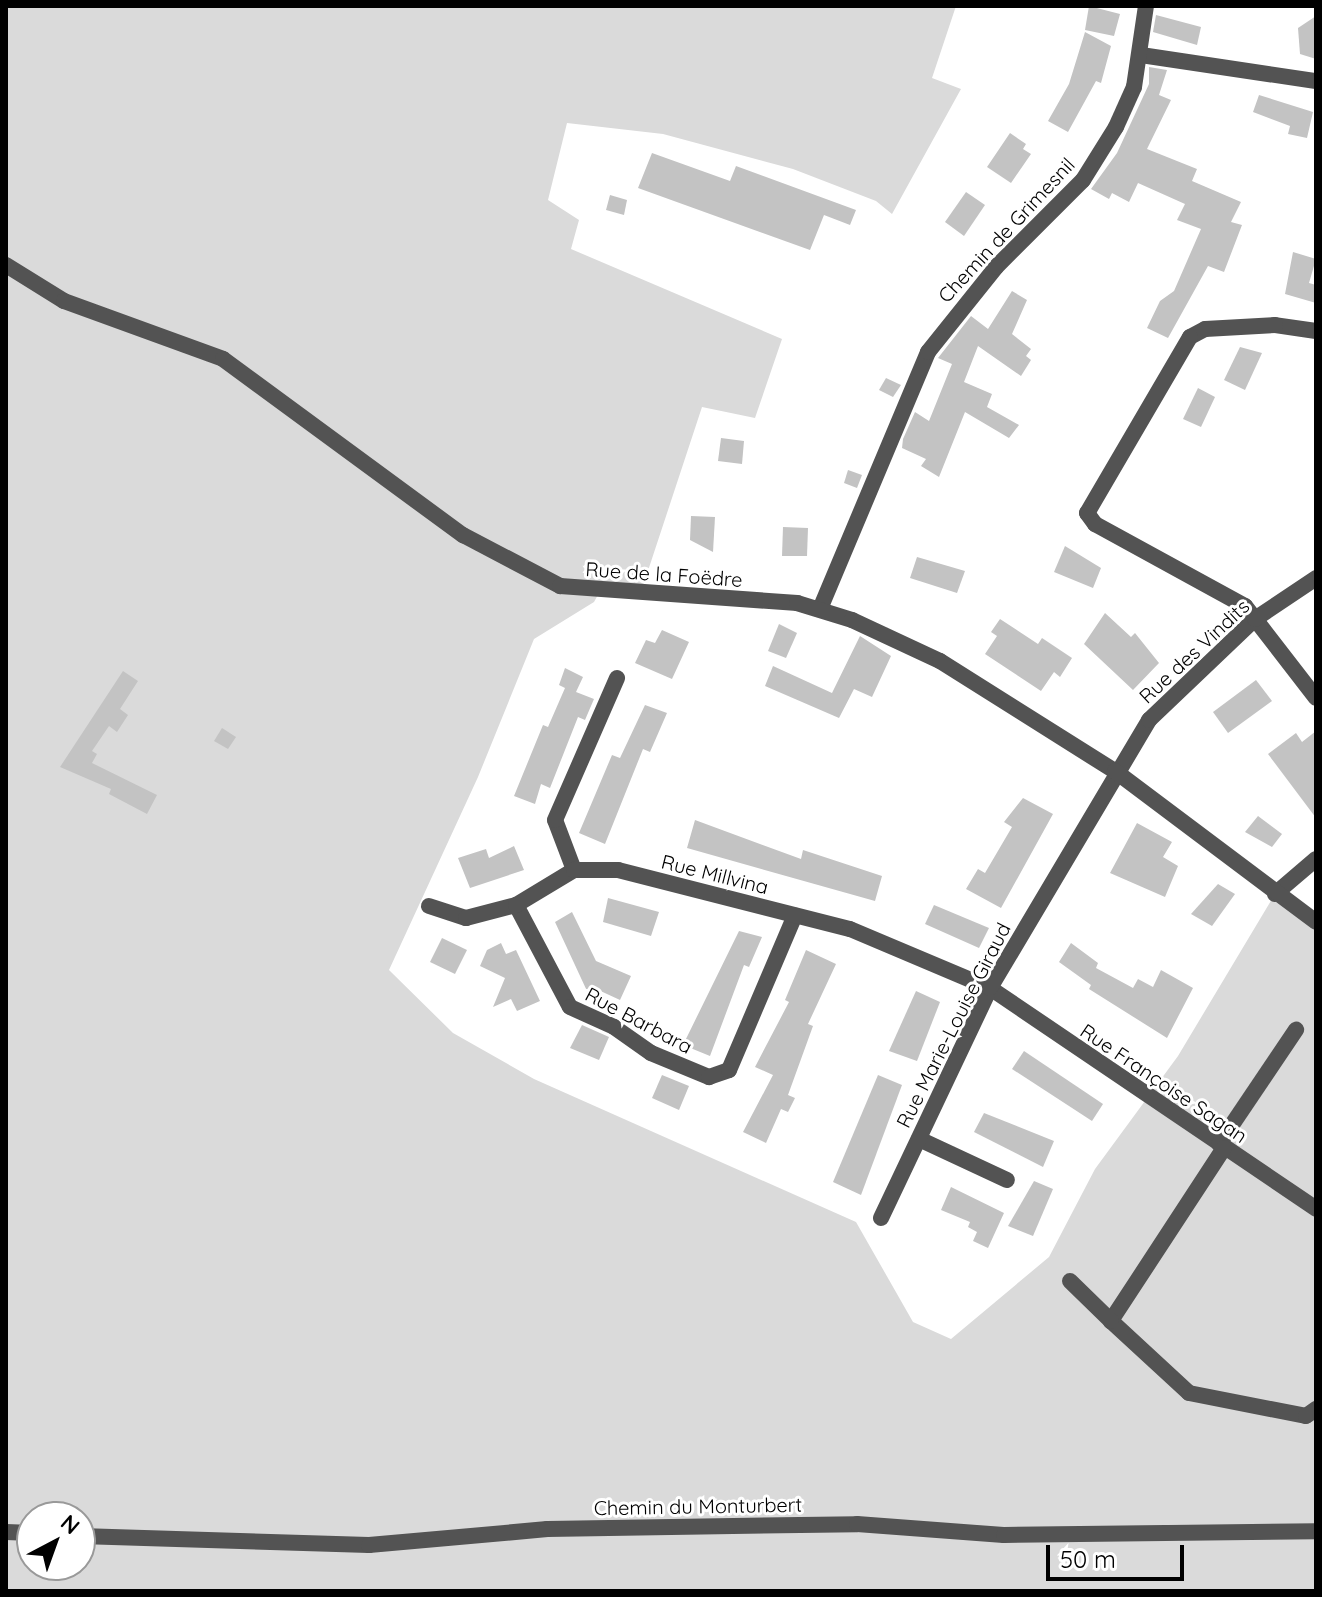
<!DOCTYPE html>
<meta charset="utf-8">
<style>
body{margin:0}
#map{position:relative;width:1322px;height:1597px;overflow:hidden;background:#fff;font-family:Quicksand,sans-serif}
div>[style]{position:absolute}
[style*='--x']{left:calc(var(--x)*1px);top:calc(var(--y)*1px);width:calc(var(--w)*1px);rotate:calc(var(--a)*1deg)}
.green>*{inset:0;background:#dadada}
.building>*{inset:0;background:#c3c3c3}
.minor>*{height:16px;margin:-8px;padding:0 8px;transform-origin:8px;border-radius:8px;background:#535353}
.tertiary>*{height:16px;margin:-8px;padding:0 8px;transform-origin:8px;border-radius:8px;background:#535353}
span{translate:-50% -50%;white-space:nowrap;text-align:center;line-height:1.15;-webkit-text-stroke:6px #fff;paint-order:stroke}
.street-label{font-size:20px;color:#000}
.frame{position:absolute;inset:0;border:8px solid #000;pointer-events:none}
.north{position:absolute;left:16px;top:1501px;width:80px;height:80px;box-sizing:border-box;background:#fff;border:2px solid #999;border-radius:50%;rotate:41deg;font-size:22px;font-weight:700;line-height:32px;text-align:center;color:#000}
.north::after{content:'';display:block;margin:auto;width:28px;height:36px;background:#000;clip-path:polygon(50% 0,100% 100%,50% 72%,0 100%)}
.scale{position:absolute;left:1046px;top:1545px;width:138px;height:36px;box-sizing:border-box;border:4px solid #000;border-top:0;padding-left:10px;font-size:24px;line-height:28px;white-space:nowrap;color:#000;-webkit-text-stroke:6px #fff;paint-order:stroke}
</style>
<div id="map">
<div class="green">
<i style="clip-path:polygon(evenodd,6px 6px,956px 6px,932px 78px,961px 89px,892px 214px,876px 201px,793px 169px,663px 134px,567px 123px,548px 200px,579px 220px,571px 249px,782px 339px,755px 418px,702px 407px,640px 595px,599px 593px,594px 602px,534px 639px,478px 777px,389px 970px,453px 1033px,534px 1079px,856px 1222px,913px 1322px,951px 1339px,1049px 1257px,1095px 1169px,1178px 1056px,1275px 894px,1316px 922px,1316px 1591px,6px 1591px,6px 6px,32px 1517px,80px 1517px,80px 1565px,32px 1565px,32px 1517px)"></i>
</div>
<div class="building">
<i style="clip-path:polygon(1089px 6px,1120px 14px,1114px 36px,1085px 30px)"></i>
<i style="clip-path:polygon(1156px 15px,1201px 27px,1197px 45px,1153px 32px)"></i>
<i style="clip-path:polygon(1316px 16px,1316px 59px,1300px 54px,1298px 28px)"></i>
<i style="clip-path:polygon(1085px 32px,1111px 46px,1101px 83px,1096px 81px,1068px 132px,1048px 121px,1069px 84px)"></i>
<i style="clip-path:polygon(1149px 67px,1167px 70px,1159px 95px,1171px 100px,1147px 149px,1197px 169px,1192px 181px,1241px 202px,1231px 222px,1242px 225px,1224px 272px,1208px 266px,1168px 338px,1147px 328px,1160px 301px,1174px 291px,1201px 229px,1177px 220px,1185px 204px,1138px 183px,1129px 202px,1112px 193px,1109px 199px,1091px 189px,1117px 153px,1149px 84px)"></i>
<i style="clip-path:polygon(1259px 95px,1313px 112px,1307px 138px,1288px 134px,1290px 126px,1253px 112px)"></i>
<i style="clip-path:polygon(1010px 133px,1026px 144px,1023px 149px,1031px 154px,1011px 183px,987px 167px)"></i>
<i style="clip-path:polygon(652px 153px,730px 181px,736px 166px,856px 210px,850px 225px,824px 215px,810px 250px,638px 188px)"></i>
<i style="clip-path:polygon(966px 192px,985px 205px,964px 236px,945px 222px)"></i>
<i style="clip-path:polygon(610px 195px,627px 200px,624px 215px,606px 210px)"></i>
<i style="clip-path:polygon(1293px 252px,1316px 259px,1309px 283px,1316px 285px,1316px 303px,1285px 294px)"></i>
<i style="clip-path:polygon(1012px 291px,1027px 300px,1012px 334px,1031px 349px,1026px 356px,1031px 360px,1021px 376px,978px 346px,964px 382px,992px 394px,987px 407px,1019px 425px,1009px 438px,965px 412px,939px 477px,921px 466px,926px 459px,902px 448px,903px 439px,915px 412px,929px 421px,952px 364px,938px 358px,971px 316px,988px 329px)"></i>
<i style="clip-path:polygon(1240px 347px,1262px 353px,1245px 390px,1224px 380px)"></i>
<i style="clip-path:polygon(886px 378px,901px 385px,893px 397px,879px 390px)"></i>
<i style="clip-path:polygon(1198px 388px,1215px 397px,1201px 427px,1183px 419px)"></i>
<i style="clip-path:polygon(721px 438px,744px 441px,742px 464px,718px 461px)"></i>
<i style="clip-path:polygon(848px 470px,862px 475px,857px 488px,844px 483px)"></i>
<i style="clip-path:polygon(691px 516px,715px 517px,713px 552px,690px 540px)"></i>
<i style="clip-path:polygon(783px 527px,808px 528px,807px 556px,782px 556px)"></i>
<i style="clip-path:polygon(1065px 546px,1101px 568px,1093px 588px,1054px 572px)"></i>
<i style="clip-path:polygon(917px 557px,965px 571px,957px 593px,910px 578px)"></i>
<i style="clip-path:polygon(1105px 613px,1131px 637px,1135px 633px,1159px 663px,1133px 690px,1084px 644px)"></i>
<i style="clip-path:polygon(1000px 619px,1038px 644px,1042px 638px,1072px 658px,1060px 677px,1054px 672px,1041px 691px,985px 654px,997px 636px,991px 632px)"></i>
<i style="clip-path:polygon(779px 624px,797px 633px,786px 658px,768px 651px)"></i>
<i style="clip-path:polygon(662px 630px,689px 642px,672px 679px,635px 663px,646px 640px,655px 643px)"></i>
<i style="clip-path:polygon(860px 636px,891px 656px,872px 697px,854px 689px,839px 718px,765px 686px,773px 666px,832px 693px)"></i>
<i style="clip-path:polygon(565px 668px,583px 677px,576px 692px,594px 699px,585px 720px,578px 717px,550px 788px,541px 784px,535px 804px,514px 796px,543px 725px,548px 727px,565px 688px,559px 685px)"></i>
<i style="clip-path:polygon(123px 671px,138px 681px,120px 709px,128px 715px,117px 732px,109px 726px,92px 751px,97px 754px,92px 763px,157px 795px,147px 814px,109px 794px,111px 789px,60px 767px)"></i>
<i style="clip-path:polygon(1256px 680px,1272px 701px,1228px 733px,1213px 712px)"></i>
<i style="clip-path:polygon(645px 705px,667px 713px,650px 752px,643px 749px,605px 844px,579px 833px,612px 755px,620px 758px)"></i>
<i style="clip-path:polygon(222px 728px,236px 737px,228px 749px,214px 741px)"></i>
<i style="clip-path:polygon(1316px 731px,1316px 818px,1268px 754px,1296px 733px,1302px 742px)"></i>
<i style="clip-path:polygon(1023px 798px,1053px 814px,1001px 908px,966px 889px,978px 869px,985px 873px,1012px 827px,1004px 822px)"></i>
<i style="clip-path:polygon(1258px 816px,1282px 834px,1272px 847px,1245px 832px)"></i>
<i style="clip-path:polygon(695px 820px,801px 859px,803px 850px,882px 876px,875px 901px,687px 848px)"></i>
<i style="clip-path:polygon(1137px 823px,1172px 842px,1163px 857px,1178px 866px,1165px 897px,1110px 873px)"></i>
<i style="clip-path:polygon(514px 846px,524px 870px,470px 888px,458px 858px,486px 849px,489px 858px)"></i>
<i style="clip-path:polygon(1218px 884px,1235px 894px,1212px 926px,1191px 914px)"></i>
<i style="clip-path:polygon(608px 898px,659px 912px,651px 936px,603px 922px)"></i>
<i style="clip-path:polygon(934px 905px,989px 928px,979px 948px,925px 924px)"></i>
<i style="clip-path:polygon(572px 912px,596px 961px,631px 976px,620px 1000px,594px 988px,587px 991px,555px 922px)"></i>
<i style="clip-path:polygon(739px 931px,762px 937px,749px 967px,744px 965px,710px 1056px,683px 1045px)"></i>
<i style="clip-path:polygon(442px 938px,467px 950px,455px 974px,430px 962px)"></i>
<i style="clip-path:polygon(501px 943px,506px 954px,516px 950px,540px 1001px,517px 1011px,511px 999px,493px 1007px,505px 978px,480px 966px,487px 950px)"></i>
<i style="clip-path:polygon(1071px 943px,1098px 963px,1096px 968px,1133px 988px,1138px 979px,1153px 987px,1161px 970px,1193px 988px,1167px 1038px,1089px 989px,1091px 985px,1059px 962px)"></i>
<i style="clip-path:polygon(806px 950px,836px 964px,808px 1024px,813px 1026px,788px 1095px,795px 1098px,788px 1112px,781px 1109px,766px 1143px,743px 1132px,773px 1075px,755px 1067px,789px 1002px,785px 1000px)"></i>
<i style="clip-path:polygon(916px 991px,940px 1002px,917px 1061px,889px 1051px)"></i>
<i style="clip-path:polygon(582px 1025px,609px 1037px,599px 1060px,570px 1048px)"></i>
<i style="clip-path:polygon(1024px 1051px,1103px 1104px,1092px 1121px,1012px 1069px)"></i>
<i style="clip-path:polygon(662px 1075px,689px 1086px,679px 1110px,652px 1098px)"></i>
<i style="clip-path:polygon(878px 1075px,902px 1085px,861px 1195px,833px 1182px)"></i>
<i style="clip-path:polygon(984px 1113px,1054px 1141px,1043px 1167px,974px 1132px)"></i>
<i style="clip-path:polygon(1034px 1181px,1053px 1189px,1033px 1236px,1008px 1226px)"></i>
<i style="clip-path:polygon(951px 1187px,1004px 1213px,988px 1248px,973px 1241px,977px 1232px,968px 1227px,970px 1222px,941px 1210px)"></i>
</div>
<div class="minor">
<i style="--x:1141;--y:55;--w:177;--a:8.5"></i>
<i style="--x:1316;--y:331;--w:41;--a:-171.7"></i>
<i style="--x:1275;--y:325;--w:70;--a:176.7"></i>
<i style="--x:1205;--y:329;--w:17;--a:152"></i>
<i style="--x:1190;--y:337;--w:204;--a:120.3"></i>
<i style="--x:1087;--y:513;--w:14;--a:54"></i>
<i style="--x:1095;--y:524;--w:171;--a:28.7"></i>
<i style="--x:1245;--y:606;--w:116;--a:52.3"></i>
<i style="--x:820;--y:609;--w:279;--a:-67.2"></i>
<i style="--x:928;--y:352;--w:109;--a:-51.3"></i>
<i style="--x:996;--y:267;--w:123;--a:-45"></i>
<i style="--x:1083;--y:180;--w:62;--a:-58.1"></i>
<i style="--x:1116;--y:127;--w:44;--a:-65.8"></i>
<i style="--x:1134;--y:87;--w:82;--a:-81.6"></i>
<i style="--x:574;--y:870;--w:53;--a:-110.8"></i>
<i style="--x:555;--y:820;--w:155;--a:-66.4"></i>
<i style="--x:1275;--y:894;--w:54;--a:-40.5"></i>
<i style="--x:516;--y:905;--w:115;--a:62.1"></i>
<i style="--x:570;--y:1007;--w:48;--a:24.4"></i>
<i style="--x:614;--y:1027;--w:45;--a:35.1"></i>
<i style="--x:651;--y:1053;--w:63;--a:22.5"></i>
<i style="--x:709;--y:1077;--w:21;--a:-19"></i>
<i style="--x:729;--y:1070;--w:168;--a:-66.9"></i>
<i style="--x:429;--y:906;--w:39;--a:18"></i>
<i style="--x:466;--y:918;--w:52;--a:-14.6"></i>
<i style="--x:516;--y:905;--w:68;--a:-31.1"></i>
<i style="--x:574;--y:870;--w:44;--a:0"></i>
<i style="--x:618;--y:870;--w:239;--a:14.3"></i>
<i style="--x:850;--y:929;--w:152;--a:22.9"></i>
<i style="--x:990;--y:988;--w:394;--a:34.1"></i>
<i style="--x:919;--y:1139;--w:97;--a:25"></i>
<i style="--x:1219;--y:1144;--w:138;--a:-56"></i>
<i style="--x:1224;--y:1148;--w:207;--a:123.2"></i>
<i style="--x:1111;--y:1321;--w:106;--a:42.7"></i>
<i style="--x:1189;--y:1393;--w:119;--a:11.1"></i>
<i style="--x:1306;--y:1416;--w:12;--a:-35"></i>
<i style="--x:881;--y:1218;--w:255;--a:-64.6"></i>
<i style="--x:990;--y:988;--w:312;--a:-59.3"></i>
<i style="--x:1149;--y:720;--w:146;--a:-43.6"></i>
<i style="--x:1255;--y:619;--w:73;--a:-33.9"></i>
<i style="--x:1070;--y:1281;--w:57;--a:44.3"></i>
<i style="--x:6;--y:1532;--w:26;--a:2"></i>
<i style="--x:80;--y:1536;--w:289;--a:1.8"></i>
<i style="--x:369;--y:1545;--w:179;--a:-5.1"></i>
<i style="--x:547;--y:1529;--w:310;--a:-0.9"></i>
<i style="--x:857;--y:1524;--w:147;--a:4.3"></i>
<i style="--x:1004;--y:1535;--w:312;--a:-0.7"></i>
</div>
<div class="tertiary">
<i style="--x:6;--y:265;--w:68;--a:31.8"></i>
<i style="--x:64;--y:301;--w:169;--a:20"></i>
<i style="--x:223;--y:359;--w:298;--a:36.3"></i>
<i style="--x:463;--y:535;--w:110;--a:27.7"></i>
<i style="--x:560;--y:586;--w:238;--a:4.1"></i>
<i style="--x:797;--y:603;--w:58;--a:17.2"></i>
<i style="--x:852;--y:620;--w:97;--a:25"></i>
<i style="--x:940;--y:661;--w:207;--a:32.2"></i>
<i style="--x:1115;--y:771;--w:251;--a:36.9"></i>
</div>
<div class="street-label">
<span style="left:1006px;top:230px;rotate:-47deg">Chemin de Grimesnil</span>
<span style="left:664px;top:574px;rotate:4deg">Rue de la Foëdre</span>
<span style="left:1194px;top:651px;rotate:-43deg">Rue des Vindits</span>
<span style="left:715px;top:874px;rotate:14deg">Rue Millvina</span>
<span style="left:639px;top:1020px;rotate:28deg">Rue Barbara</span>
<span style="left:953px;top:1025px;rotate:-63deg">Rue Marie-Louise Giraud</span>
<span style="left:1164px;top:1083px;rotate:34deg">Rue Françoise Sagan</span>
<span style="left:698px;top:1506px;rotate:-1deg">Chemin du Monturbert</span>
</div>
<div class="frame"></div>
<div class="north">N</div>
<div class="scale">50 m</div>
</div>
